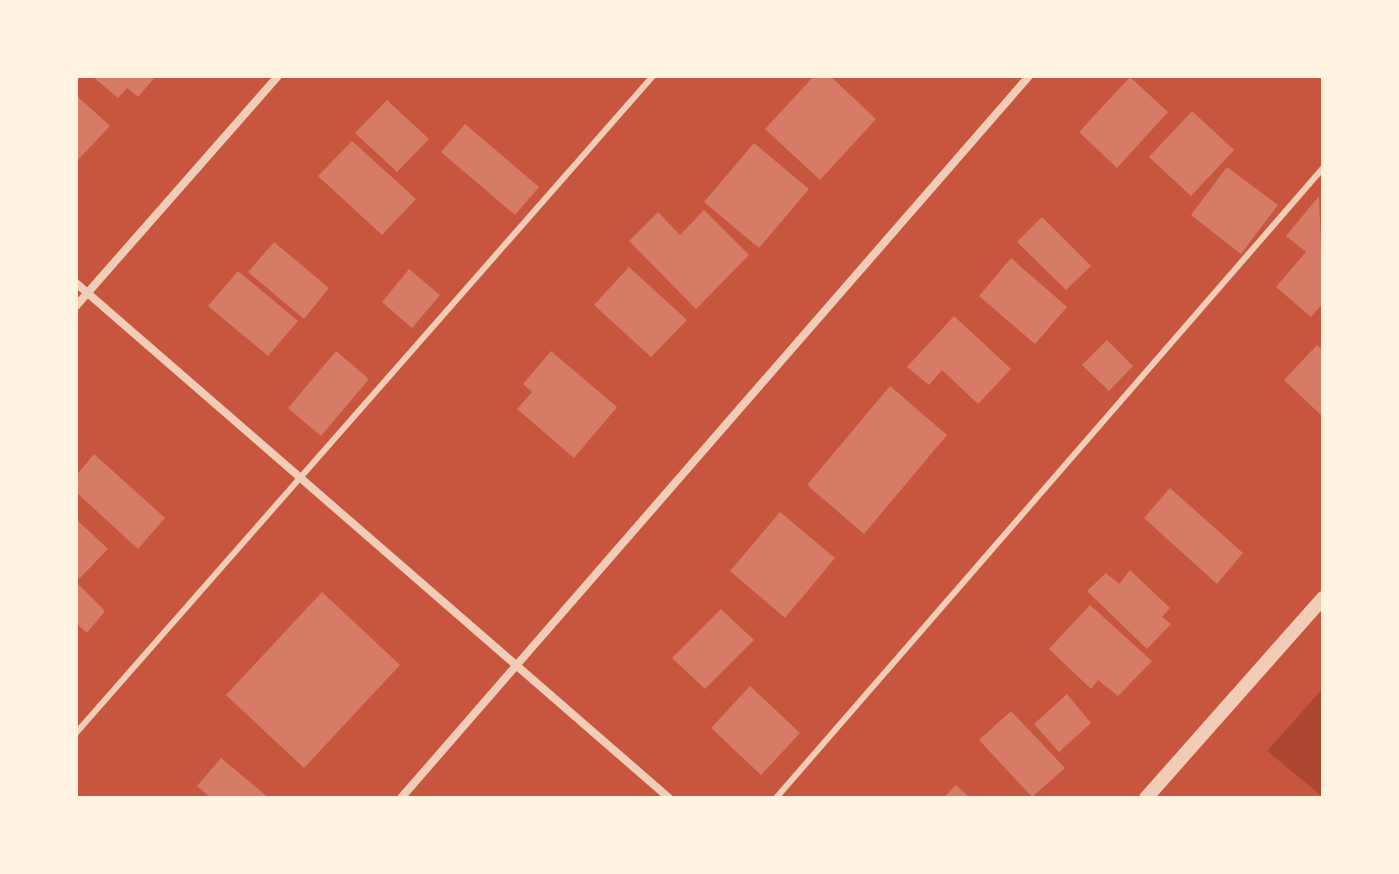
<!DOCTYPE html>
<style>
body{margin:0}
#map{position:relative;width:1399px;height:874px;overflow:hidden;background:#c8553d;font-family:Literata,serif}
div>[style]{position:absolute}
[style*='--x']{left:calc(var(--x)*1px);top:calc(var(--y)*1px);width:calc(var(--w)*1px);rotate:calc(var(--a)*1deg)}
.green>*{inset:0;background:#ae4732}
.building>*{inset:0;background:#d67c66}
.service>*{height:6px;margin:-3px;padding:0 3px;transform-origin:3px;border-radius:3px;background:#f1ccb7}
.minor>*{height:8px;margin:-4px;padding:0 4px;transform-origin:4px;border-radius:4px;background:#f1ccb7}
.tertiary>*{height:14px;margin:-7px;padding:0 7px;transform-origin:7px;border-radius:7px;background:#f1ccb7}
span{translate:-50% -50%;white-space:nowrap;text-align:center;line-height:1.15;-webkit-text-stroke:7px #fff3e0;paint-order:stroke}
.frame{position:absolute;inset:0;border:78px solid #fff3e0;pointer-events:none}
</style>
<div id="map">
<div class="green">
<i style="clip-path:polygon(1323px 688px,1323px 797px,1267px 751px)"></i>
</div>
<div class="building">
<i style="clip-path:polygon(92px 76px,156px 76px,138px 97px,127px 88px,118px 98px)"></i>
<i style="clip-path:polygon(814px 76px,830px 76px,876px 119px,820px 180px,765px 129px)"></i>
<i style="clip-path:polygon(1130px 77px,1168px 112px,1117px 168px,1079px 132px)"></i>
<i style="clip-path:polygon(76px 95px,110px 126px,76px 162px)"></i>
<i style="clip-path:polygon(387px 100px,429px 139px,397px 172px,355px 133px)"></i>
<i style="clip-path:polygon(1192px 111px,1234px 150px,1191px 196px,1149px 157px)"></i>
<i style="clip-path:polygon(465px 124px,539px 187px,515px 215px,441px 152px)"></i>
<i style="clip-path:polygon(352px 141px,416px 199px,382px 235px,318px 176px)"></i>
<i style="clip-path:polygon(754px 143px,809px 189px,759px 248px,704px 202px)"></i>
<i style="clip-path:polygon(1227px 167px,1278px 205px,1241px 254px,1191px 215px)"></i>
<i style="clip-path:polygon(1319px 196px,1323px 303px,1311px 317px,1276px 287px,1306px 252px,1286px 236px)"></i>
<i style="clip-path:polygon(704px 210px,749px 255px,696px 309px,629px 241px,658px 212px,680px 235px)"></i>
<i style="clip-path:polygon(1042px 217px,1091px 266px,1066px 290px,1017px 242px)"></i>
<i style="clip-path:polygon(274px 242px,329px 288px,304px 319px,248px 272px)"></i>
<i style="clip-path:polygon(1011px 258px,1067px 307px,1035px 344px,979px 296px)"></i>
<i style="clip-path:polygon(629px 267px,687px 320px,651px 357px,594px 305px)"></i>
<i style="clip-path:polygon(409px 269px,440px 295px,412px 328px,382px 302px)"></i>
<i style="clip-path:polygon(238px 271px,298px 321px,268px 356px,208px 306px)"></i>
<i style="clip-path:polygon(954px 316px,1011px 369px,978px 404px,942px 370px,929px 385px,907px 367px)"></i>
<i style="clip-path:polygon(1107px 340px,1133px 366px,1109px 391px,1082px 365px)"></i>
<i style="clip-path:polygon(1317px 345px,1323px 350px,1323px 417px,1284px 380px)"></i>
<i style="clip-path:polygon(336px 351px,369px 379px,321px 436px,288px 408px)"></i>
<i style="clip-path:polygon(551px 351px,617px 407px,574px 458px,517px 409px,532px 392px,523px 384px)"></i>
<i style="clip-path:polygon(890px 386px,947px 435px,864px 534px,807px 485px)"></i>
<i style="clip-path:polygon(94px 454px,165px 518px,138px 549px,76px 492px,76px 476px)"></i>
<i style="clip-path:polygon(1170px 488px,1243px 553px,1217px 584px,1144px 518px)"></i>
<i style="clip-path:polygon(780px 512px,835px 558px,785px 618px,730px 571px)"></i>
<i style="clip-path:polygon(76px 519px,108px 549px,76px 582px,105px 611px,87px 633px,76px 623px)"></i>
<i style="clip-path:polygon(1130px 570px,1170px 608px,1162px 617px,1171px 624px,1147px 649px,1087px 591px,1106px 573px,1119px 584px)"></i>
<i style="clip-path:polygon(322px 592px,400px 665px,304px 768px,226px 695px)"></i>
<i style="clip-path:polygon(1090px 605px,1152px 661px,1118px 696px,1098px 680px,1091px 689px,1049px 649px)"></i>
<i style="clip-path:polygon(721px 609px,754px 640px,705px 689px,672px 658px)"></i>
<i style="clip-path:polygon(750px 686px,800px 733px,761px 775px,711px 728px)"></i>
<i style="clip-path:polygon(1067px 694px,1091px 723px,1059px 752px,1034px 724px)"></i>
<i style="clip-path:polygon(1011px 711px,1065px 768px,1032px 797px,979px 740px)"></i>
<i style="clip-path:polygon(221px 758px,269px 798px,211px 798px,197px 786px)"></i>
<i style="clip-path:polygon(956px 785px,970px 798px,943px 798px)"></i>
</div>
<div class="service">
<i style="--x:76;--y:733;--w:874;--a:-48.71"></i>
<i style="--x:776;--y:798;--w:834;--a:-49.03"></i>
</div>
<div class="minor">
<i style="--x:76;--y:283;--w:785;--a:40.97"></i>
<i style="--x:76;--y:306;--w:306;--a:-48.7"></i>
<i style="--x:401;--y:798;--w:957;--a:-48.98"></i>
</div>
<div class="tertiary">
<i style="--x:1146;--y:798;--w:267;--a:-48.5"></i>
</div>
<div class="frame"></div>
</div>
